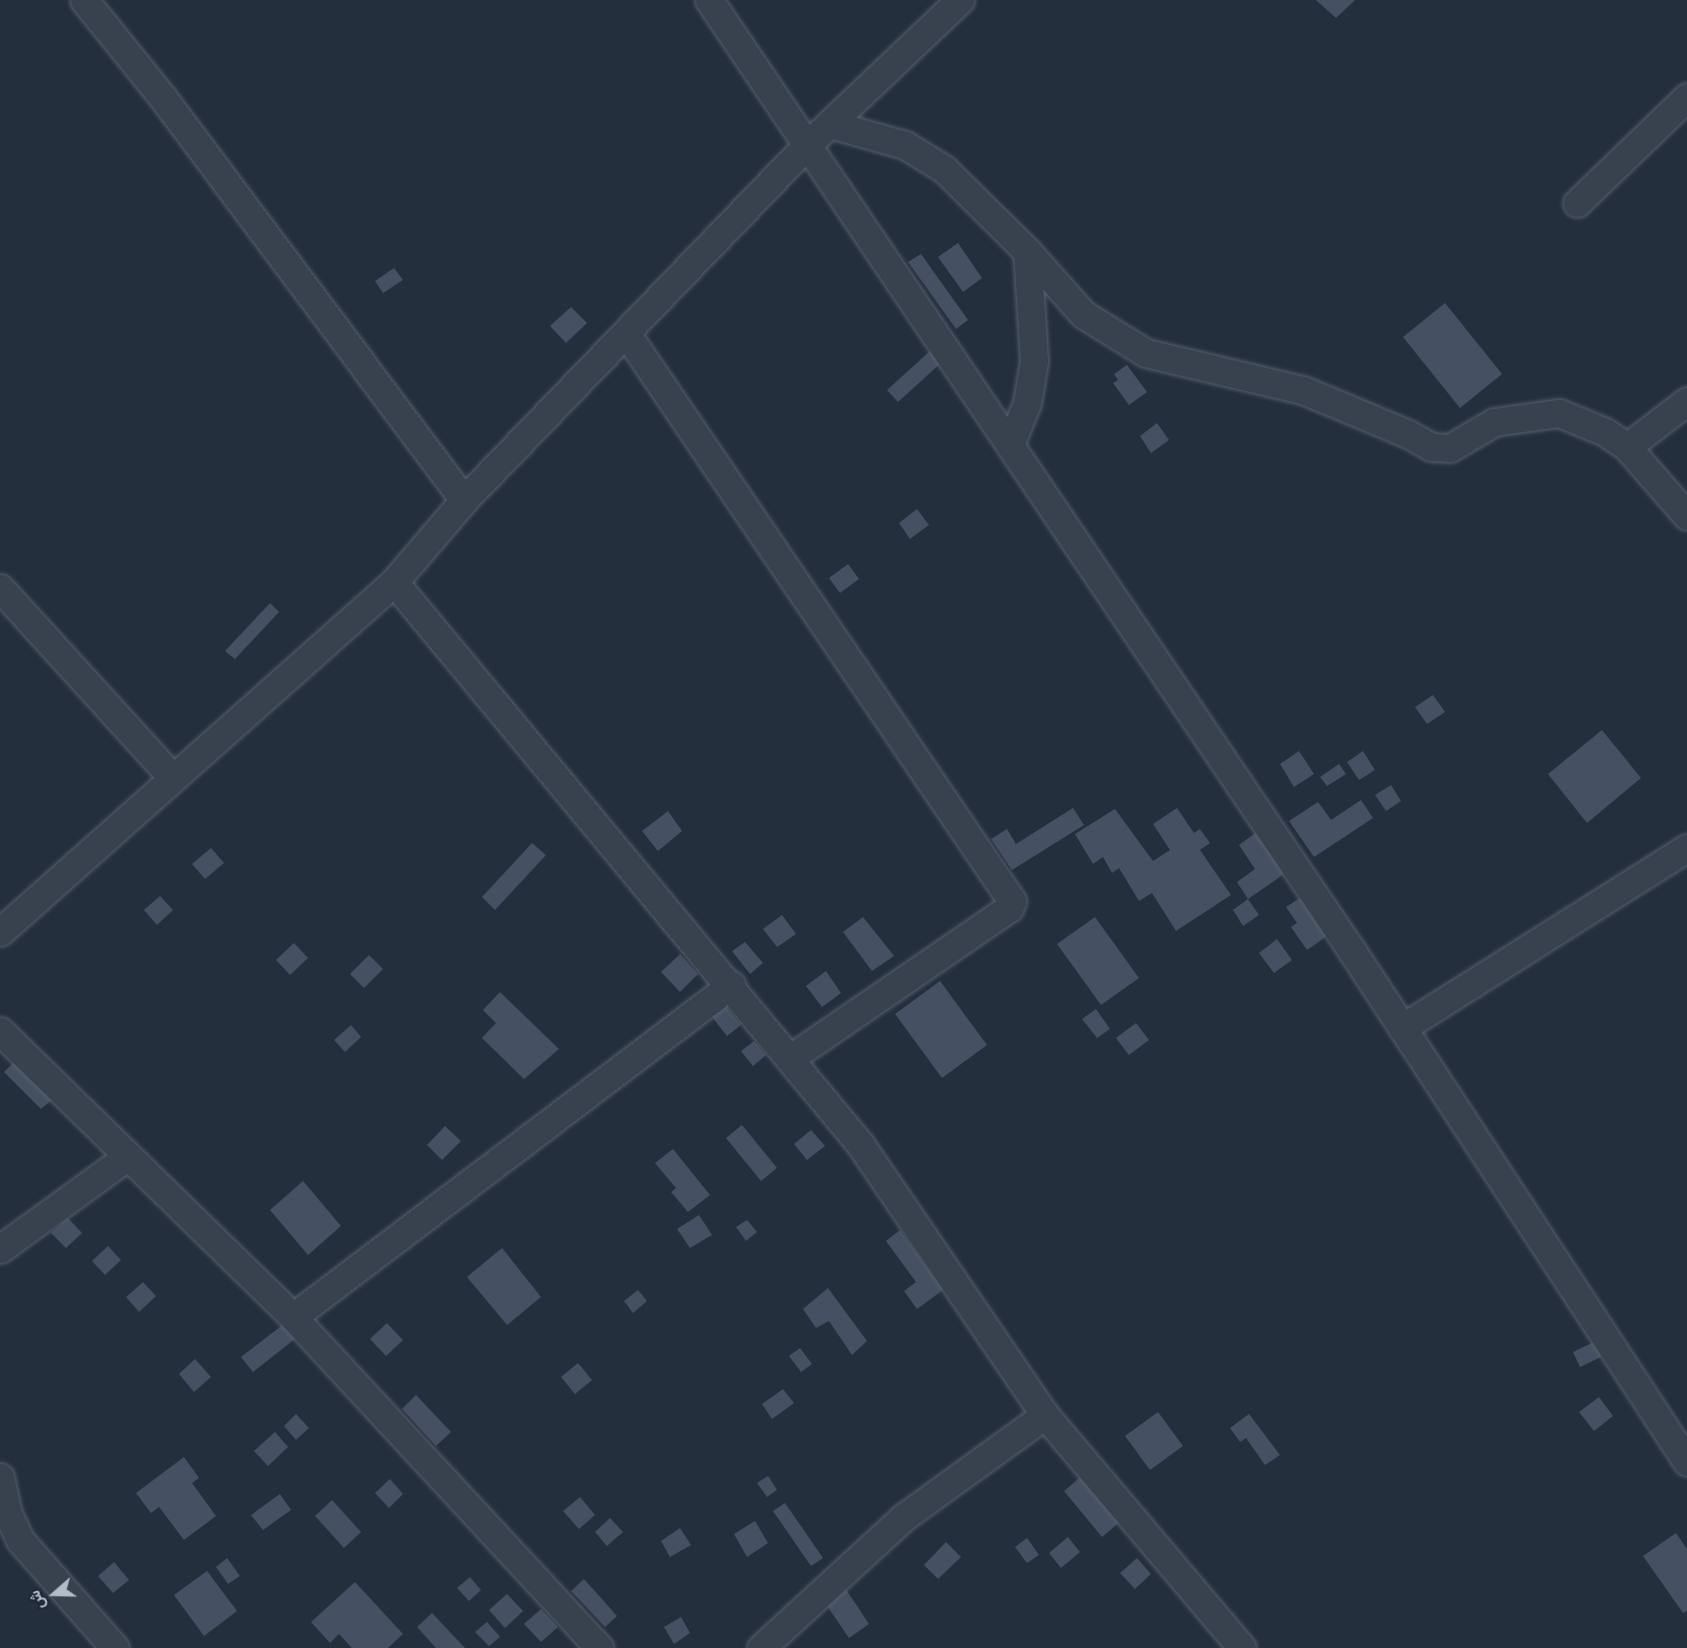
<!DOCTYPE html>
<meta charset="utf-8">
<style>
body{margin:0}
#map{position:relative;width:1687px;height:1648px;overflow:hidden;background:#242f3e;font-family:"Fira Sans Condensed",Vazirmatn,sans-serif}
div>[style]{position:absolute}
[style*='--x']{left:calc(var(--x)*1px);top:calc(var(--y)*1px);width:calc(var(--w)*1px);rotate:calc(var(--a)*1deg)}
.building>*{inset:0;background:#455162}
.roads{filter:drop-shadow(0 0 2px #565f6c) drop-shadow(0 0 2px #565f6c)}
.minor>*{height:27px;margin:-13.5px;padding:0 13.5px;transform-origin:13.5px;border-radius:13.5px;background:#38414e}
span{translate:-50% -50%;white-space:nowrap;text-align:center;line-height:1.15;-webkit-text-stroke:5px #1d2633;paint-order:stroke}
.north{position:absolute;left:24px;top:1564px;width:60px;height:60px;-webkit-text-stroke:4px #1d2633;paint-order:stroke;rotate:250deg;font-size:16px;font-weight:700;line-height:24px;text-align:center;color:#b4bcc9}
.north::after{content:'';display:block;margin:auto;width:21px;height:27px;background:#b4bcc9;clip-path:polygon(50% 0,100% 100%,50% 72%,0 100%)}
</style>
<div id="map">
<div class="building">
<i style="clip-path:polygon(1316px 0,1355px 0,1336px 18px)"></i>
<i style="clip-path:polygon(958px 243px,982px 278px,963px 292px,938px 257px)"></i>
<i style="clip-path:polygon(921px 254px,968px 320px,956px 329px,908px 262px)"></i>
<i style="clip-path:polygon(394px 268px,403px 280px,383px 293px,375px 281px)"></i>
<i style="clip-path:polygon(1445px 303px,1502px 374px,1460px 408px,1403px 337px)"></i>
<i style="clip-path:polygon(571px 307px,587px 323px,566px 343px,550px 326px)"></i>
<i style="clip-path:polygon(930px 351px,941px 363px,898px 402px,887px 390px)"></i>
<i style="clip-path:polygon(1127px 365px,1147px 392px,1129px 405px,1113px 383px,1118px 380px,1114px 374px)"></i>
<i style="clip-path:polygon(1157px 423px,1169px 440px,1151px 453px,1140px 436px)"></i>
<i style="clip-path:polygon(917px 509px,929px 525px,910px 539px,899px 523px)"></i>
<i style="clip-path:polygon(848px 564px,859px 579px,840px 593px,829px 578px)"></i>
<i style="clip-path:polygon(270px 603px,279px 612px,235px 659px,225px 651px)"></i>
<i style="clip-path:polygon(1433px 695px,1445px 712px,1427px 724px,1415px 707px)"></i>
<i style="clip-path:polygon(1602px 730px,1641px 778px,1587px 823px,1548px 774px)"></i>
<i style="clip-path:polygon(1299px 751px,1314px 774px,1294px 787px,1280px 764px)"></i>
<i style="clip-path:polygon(1363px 751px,1375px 770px,1359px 780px,1347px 762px)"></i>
<i style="clip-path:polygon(1339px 764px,1346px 774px,1327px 786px,1320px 777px)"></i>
<i style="clip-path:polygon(1391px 785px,1401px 801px,1386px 811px,1375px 795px)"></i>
<i style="clip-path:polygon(1361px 800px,1373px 818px,1314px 857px,1289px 821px,1318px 802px,1331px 820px)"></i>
<i style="clip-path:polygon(1073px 808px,1084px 825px,1012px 870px,991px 839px,1007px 829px,1016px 844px)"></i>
<i style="clip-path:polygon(1177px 808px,1194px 833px,1200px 829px,1210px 843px,1200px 850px,1231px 895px,1176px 931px,1152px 893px,1139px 901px,1119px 868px,1112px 873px,1103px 857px,1093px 864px,1075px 834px,1115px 809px,1153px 861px,1170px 850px,1153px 824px)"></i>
<i style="clip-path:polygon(668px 811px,682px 831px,658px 851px,642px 831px)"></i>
<i style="clip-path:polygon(1258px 831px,1287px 872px,1248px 899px,1259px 915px,1243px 926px,1233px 910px,1248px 899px,1237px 882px,1255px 869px,1239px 845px)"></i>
<i style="clip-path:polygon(532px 843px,546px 855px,495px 910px,482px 897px)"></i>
<i style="clip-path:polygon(211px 848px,224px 863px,205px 879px,192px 864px)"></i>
<i style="clip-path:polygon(160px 896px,173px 910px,157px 925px,144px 910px)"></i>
<i style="clip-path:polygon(1303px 896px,1330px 934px,1307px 950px,1291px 927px,1297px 923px,1286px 907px)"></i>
<i style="clip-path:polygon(782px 915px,796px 934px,777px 947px,763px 929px)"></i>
<i style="clip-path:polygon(863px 917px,894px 956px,872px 971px,843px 932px)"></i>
<i style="clip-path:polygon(1095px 917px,1139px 978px,1101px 1005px,1057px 944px)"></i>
<i style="clip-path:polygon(1277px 939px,1292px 960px,1274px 973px,1259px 953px)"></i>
<i style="clip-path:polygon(745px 942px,763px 963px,750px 974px,732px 951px)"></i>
<i style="clip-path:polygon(294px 943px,308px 958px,290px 975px,276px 960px)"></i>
<i style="clip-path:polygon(680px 954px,698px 974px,680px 992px,661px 972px)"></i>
<i style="clip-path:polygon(369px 955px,383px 969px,364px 988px,350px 974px)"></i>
<i style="clip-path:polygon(826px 971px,841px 993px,822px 1007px,806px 986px)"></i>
<i style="clip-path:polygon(940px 981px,987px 1045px,942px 1078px,895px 1014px)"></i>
<i style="clip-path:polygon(500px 992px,559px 1049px,524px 1079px,482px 1038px,496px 1023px,483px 1010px)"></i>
<i style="clip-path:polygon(722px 1002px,741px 1025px,727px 1036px,709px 1013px)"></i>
<i style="clip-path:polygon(1096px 1009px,1110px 1029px,1097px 1038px,1082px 1019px)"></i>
<i style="clip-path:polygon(1136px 1023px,1149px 1040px,1129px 1055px,1116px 1038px)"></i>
<i style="clip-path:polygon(351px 1025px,361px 1037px,345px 1052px,334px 1040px)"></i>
<i style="clip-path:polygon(754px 1041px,766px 1055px,753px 1066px,741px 1051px)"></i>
<i style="clip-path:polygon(15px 1061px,53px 1099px,41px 1109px,4px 1072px)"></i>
<i style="clip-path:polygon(742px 1125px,777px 1168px,761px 1181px,726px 1138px)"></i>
<i style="clip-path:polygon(445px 1126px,461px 1141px,442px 1160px,427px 1145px)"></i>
<i style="clip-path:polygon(811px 1130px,825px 1146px,807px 1160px,794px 1144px)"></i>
<i style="clip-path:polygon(673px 1149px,710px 1195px,688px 1212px,671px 1192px,676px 1188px,655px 1163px)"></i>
<i style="clip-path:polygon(303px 1181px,341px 1226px,308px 1255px,270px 1210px)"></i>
<i style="clip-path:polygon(699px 1215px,712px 1235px,690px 1248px,677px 1229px)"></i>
<i style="clip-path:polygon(68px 1218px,82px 1233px,66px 1248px,51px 1233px)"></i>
<i style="clip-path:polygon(747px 1220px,757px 1232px,746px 1241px,736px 1227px)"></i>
<i style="clip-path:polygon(900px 1230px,943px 1290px,917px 1309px,904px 1291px,916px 1282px,886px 1241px)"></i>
<i style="clip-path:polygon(108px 1246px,121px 1260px,105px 1275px,92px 1261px)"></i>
<i style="clip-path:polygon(502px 1248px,541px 1297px,507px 1325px,467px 1277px)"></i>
<i style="clip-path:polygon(143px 1282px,156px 1296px,139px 1312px,126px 1297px)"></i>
<i style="clip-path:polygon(828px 1288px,867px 1341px,852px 1355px,829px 1321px,816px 1328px,803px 1309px)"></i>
<i style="clip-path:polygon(638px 1290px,647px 1301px,633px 1313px,624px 1301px)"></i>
<i style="clip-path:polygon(285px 1323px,296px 1338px,253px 1372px,241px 1357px)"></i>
<i style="clip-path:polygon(387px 1323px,403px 1340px,386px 1356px,370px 1339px)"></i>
<i style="clip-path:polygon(1594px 1342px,1601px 1357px,1580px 1367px,1573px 1352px)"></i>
<i style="clip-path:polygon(800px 1348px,812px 1364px,801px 1372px,789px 1356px)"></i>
<i style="clip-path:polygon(195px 1359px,211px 1377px,194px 1392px,179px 1374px)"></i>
<i style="clip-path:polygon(578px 1363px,592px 1380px,575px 1394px,561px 1377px)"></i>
<i style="clip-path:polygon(783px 1389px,794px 1403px,772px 1419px,762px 1404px)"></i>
<i style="clip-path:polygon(416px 1395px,451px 1432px,436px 1446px,402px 1409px)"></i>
<i style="clip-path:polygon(1599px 1397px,1613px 1416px,1594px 1431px,1579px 1412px)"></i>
<i style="clip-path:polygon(1158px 1412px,1183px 1446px,1150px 1470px,1125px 1436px)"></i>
<i style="clip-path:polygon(296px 1414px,309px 1428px,296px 1440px,284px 1426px)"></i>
<i style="clip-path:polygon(1249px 1414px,1280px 1455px,1265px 1465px,1246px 1438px,1240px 1442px,1230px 1428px)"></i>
<i style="clip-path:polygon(275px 1432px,288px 1447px,268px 1466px,254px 1451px)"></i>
<i style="clip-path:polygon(184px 1457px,199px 1478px,192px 1483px,216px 1516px,184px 1540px,159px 1507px,151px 1513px,136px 1493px)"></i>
<i style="clip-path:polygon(1084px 1474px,1122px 1520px,1102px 1537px,1064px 1491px)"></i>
<i style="clip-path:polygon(768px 1476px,777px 1490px,767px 1497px,757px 1483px)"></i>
<i style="clip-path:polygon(390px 1479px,403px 1494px,389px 1508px,375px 1493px)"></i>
<i style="clip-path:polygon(280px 1494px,291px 1510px,263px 1530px,251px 1515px)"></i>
<i style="clip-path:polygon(580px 1497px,595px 1515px,579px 1529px,563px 1511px)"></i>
<i style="clip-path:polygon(332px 1500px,361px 1532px,344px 1548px,315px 1516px)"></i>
<i style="clip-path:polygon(785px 1503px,823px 1558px,811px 1566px,773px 1511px)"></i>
<i style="clip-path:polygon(610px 1518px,623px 1532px,607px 1546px,595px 1532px)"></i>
<i style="clip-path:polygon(755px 1521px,768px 1543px,747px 1557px,734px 1534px)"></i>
<i style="clip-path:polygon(680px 1528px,691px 1545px,670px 1557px,661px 1541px)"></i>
<i style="clip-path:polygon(1676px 1533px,1687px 1549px,1687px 1611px,1683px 1613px,1643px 1556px)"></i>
<i style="clip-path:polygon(1068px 1537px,1080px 1552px,1061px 1568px,1049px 1553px)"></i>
<i style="clip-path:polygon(1027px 1538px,1039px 1555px,1027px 1563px,1015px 1547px)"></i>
<i style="clip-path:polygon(946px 1542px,961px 1557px,938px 1579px,924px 1565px)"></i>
<i style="clip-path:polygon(227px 1558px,240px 1576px,228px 1584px,216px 1567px)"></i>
<i style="clip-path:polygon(1137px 1558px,1151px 1574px,1135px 1589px,1120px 1573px)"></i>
<i style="clip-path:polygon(114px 1562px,129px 1580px,113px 1593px,98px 1576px)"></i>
<i style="clip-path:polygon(207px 1571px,237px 1611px,204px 1636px,174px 1595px)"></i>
<i style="clip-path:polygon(470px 1577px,481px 1590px,469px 1601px,457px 1588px)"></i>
<i style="clip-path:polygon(584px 1579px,617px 1616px,605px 1627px,571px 1591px)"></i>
<i style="clip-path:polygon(355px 1582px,403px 1634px,388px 1648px,352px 1648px,339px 1634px,330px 1643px,311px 1622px)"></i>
<i style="clip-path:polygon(841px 1582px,869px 1624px,849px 1638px,821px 1597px)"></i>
<i style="clip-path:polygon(507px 1594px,523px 1611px,505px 1628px,489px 1610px)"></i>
<i style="clip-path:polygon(541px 1609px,558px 1627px,541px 1642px,524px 1624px)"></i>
<i style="clip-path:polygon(432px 1613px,465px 1648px,436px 1648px,417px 1627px)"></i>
<i style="clip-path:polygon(681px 1617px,690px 1633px,674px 1644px,664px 1627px)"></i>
<i style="clip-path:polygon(487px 1622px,500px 1637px,489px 1646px,475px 1632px)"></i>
</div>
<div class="roads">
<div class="minor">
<i style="--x:84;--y:0;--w:126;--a:51.1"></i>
<i style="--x:163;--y:98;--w:502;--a:53.18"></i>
<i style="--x:709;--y:0;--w:1148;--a:55.94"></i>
<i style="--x:1352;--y:951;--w:611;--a:56.75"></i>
<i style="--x:830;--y:124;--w:78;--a:15.6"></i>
<i style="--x:905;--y:145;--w:46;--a:31.6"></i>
<i style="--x:944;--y:169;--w:117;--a:44.7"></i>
<i style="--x:1027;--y:251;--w:84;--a:48.4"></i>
<i style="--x:1083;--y:314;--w:74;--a:31.8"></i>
<i style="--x:1146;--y:353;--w:161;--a:13.3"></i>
<i style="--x:1303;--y:390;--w:114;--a:22.7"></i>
<i style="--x:1408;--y:434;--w:26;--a:29"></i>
<i style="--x:1431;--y:447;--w:19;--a:3"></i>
<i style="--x:1450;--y:448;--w:51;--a:-30.6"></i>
<i style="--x:1494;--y:422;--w:66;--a:-7.9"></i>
<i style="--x:1559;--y:413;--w:50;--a:22.4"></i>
<i style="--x:1605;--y:432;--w:27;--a:34"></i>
<i style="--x:1627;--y:447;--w:91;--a:49"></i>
<i style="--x:1577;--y:203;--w:153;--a:-43.9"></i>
<i style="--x:626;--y:333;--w:687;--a:55.8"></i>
<i style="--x:1012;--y:901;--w:8;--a:113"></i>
<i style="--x:1009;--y:908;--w:265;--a:145.5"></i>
<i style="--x:1011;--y:442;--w:42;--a:-67.7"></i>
<i style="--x:1027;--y:403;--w:43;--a:-80.5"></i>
<i style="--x:1034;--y:361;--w:110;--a:-93.6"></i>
<i style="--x:1627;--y:447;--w:76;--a:-37.5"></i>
<i style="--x:394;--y:582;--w:730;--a:50.34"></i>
<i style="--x:860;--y:1144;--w:328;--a:55.7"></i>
<i style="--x:1045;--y:1415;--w:305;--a:49.8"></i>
<i style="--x:0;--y:588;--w:256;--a:47.7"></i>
<i style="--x:0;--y:932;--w:527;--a:-41.62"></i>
<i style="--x:394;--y:582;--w:108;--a:-49.5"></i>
<i style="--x:464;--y:500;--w:491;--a:-46"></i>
<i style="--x:805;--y:147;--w:214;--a:-43.5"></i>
<i style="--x:1402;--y:1028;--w:337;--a:-32.3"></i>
<i style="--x:0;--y:1031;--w:409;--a:44.3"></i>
<i style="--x:293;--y:1317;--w:451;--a:47.2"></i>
<i style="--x:0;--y:1249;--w:158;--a:-36"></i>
<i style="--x:293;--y:1317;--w:550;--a:-37.16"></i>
<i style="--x:0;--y:1477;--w:38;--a:78"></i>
<i style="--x:8;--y:1514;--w:29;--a:65"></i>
<i style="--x:20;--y:1540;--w:144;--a:48.7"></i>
<i style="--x:761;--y:1648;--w:194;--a:-42.5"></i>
<i style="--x:904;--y:1517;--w:174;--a:-35.9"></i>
</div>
</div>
<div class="north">ش</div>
</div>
